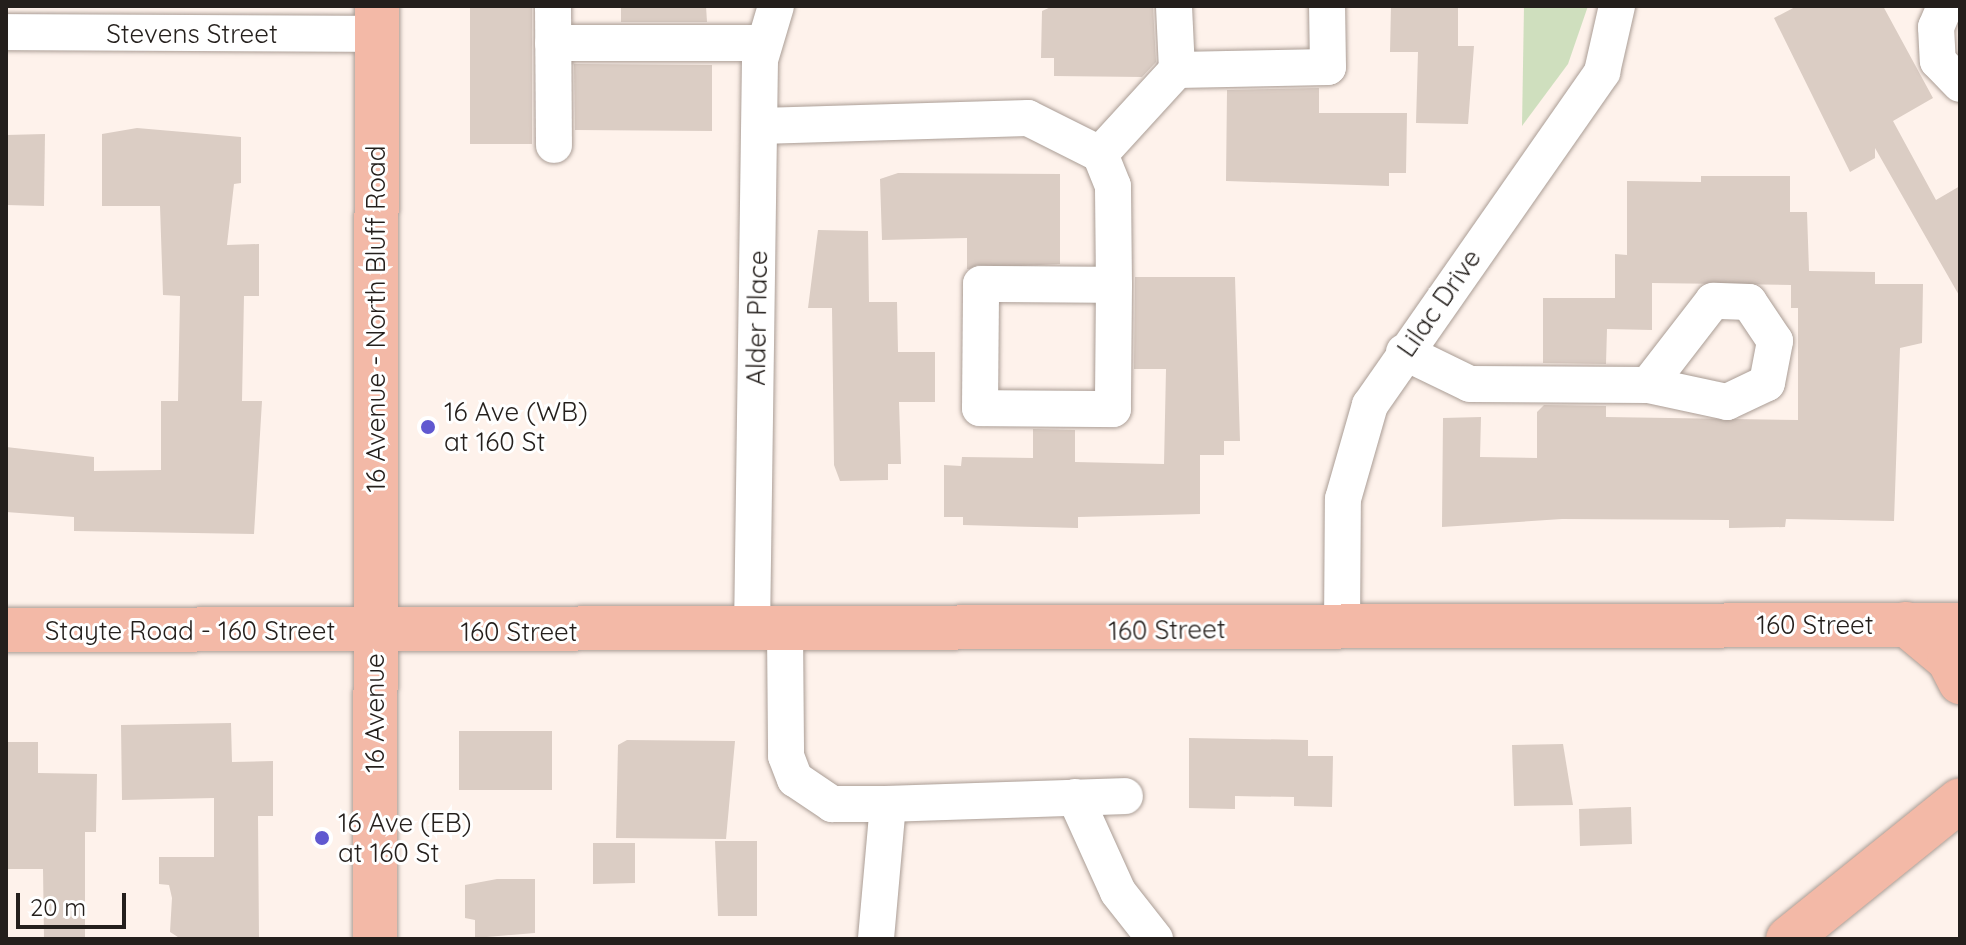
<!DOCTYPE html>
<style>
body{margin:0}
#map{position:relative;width:1966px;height:945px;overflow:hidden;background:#fef2eb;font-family:Quicksand,sans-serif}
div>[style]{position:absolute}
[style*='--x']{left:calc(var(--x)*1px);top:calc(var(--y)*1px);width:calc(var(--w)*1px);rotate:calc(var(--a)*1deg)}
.green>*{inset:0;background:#cfdfbe}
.building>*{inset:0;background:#dbcdc4}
.roads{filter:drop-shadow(0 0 2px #aa9d95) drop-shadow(0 0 2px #aa9d95)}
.minor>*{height:36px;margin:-18px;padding:0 18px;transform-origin:18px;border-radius:18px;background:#fff}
.major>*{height:44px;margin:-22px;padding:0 22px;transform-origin:22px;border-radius:22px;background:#f3b9a7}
.dots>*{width:22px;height:22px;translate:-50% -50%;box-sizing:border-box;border:4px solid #fff;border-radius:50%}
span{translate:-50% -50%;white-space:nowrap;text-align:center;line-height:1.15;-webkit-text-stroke:6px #fff;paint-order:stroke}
.street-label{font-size:26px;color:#241f1c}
.poi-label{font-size:26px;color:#241f1c}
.left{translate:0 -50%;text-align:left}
.frame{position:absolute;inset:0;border:8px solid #241f1c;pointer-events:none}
.scale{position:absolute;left:16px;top:893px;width:110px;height:36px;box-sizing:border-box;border:4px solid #241f1c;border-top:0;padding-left:10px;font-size:24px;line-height:28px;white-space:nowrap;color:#241f1c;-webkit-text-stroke:6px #fff;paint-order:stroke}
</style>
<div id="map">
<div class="green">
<i style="clip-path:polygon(1524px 6px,1588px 6px,1568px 64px,1522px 126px)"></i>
</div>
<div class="building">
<i style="clip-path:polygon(470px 6px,532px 6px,532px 144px,470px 144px)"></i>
<i style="clip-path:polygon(621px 6px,706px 6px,707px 22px,621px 22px)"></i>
<i style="clip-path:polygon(1053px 6px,1153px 6px,1156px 62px,1142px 77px,1054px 76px,1054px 58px,1041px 58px,1042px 11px)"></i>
<i style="clip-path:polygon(1391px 6px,1458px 6px,1458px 46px,1474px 46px,1468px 124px,1416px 123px,1418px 52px,1390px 52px)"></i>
<i style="clip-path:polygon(1797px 6px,1883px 6px,1933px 98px,1893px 121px,1936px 200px,1960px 186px,1960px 297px,1875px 148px,1875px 158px,1850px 172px,1774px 18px)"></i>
<i style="clip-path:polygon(574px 64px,712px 65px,712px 131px,575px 130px)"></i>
<i style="clip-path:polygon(1319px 88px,1319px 113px,1407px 113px,1406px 173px,1389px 173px,1389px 186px,1226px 181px,1227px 90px)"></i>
<i style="clip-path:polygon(137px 128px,241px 137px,241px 183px,234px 184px,227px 245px,259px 244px,259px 296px,244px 296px,242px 401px,262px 401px,254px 534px,74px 531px,74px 517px,6px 512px,6px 447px,94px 457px,94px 471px,161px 470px,161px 401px,178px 401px,180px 296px,163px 295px,160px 206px,102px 206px,102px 134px)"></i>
<i style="clip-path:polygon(45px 134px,44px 206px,6px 205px,6px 135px)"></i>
<i style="clip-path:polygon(898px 173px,1060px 174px,1060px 264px,967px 269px,967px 238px,882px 240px,880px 179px)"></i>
<i style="clip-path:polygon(1701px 176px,1790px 176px,1790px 212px,1807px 212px,1809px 271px,1875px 272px,1875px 284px,1923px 284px,1922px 343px,1900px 348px,1894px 521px,1786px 519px,1785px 527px,1729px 528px,1729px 520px,1562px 519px,1442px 527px,1443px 418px,1481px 417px,1480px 457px,1537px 458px,1537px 412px,1544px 405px,1606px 406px,1606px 417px,1798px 420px,1798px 308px,1791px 308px,1791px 285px,1652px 283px,1652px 330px,1607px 329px,1606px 364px,1543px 363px,1543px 298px,1615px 298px,1615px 254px,1627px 255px,1627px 181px,1701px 182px)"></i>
<i style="clip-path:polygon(818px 230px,868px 231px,869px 302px,897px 302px,898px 352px,935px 352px,935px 402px,899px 402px,901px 464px,888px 464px,888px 480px,840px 481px,834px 465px,832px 308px,808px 308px)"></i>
<i style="clip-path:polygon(1135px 277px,1235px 277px,1240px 441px,1224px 441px,1224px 455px,1200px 455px,1200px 514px,1078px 517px,1078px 528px,963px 525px,963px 517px,944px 517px,944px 465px,961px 466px,962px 457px,1033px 458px,1033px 429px,1075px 430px,1075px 462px,1164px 464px,1166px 369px,1134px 369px)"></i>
<i style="clip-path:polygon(231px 723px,232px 762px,273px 761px,273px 816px,258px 816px,259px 939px,181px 939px,170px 932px,172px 898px,169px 885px,159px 884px,159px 857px,214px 857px,214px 798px,122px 800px,121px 725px)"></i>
<i style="clip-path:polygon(459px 731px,552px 731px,552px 790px,459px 790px)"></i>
<i style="clip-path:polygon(1189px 738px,1308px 740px,1308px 756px,1333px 756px,1332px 807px,1294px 806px,1294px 797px,1235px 796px,1235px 809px,1189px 808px)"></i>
<i style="clip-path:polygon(627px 740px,735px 741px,726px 839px,616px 838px,618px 745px)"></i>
<i style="clip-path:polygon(6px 742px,38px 742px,38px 773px,97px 774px,96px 832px,85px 832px,85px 939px,44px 939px,43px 869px,6px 869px)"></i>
<i style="clip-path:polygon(1563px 744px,1573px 805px,1514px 806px,1512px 745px)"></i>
<i style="clip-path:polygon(1631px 807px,1632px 844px,1580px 846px,1579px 809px)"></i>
<i style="clip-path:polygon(715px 841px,757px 841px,757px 916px,718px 916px)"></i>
<i style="clip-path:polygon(593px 843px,635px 843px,635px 883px,593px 884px)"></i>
<i style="clip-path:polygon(497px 879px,535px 879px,535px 933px,475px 938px,475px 920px,465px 918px,465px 885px)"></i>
</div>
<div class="roads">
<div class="minor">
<i style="--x:553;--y:6;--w:139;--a:89.6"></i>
<i style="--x:1945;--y:6;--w:23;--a:113"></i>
<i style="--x:1936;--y:27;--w:34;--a:87"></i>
<i style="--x:1938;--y:61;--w:32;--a:46"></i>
<i style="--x:6;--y:32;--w:372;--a:0.3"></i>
<i style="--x:553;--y:43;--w:209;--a:0"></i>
<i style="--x:1177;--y:70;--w:151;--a:-1.1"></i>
<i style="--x:1328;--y:67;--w:61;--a:-90.9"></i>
<i style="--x:760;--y:126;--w:268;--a:-1.7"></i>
<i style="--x:1028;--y:118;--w:80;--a:26.6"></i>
<i style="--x:981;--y:284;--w:133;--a:0.4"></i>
<i style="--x:1114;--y:285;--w:124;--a:90.5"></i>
<i style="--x:1113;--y:409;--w:133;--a:-179.6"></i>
<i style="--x:980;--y:408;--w:124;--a:-89.5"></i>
<i style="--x:1114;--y:285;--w:99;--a:-90.6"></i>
<i style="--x:1113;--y:186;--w:35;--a:-112"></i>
<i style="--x:1100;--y:154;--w:114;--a:-47.5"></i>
<i style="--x:1177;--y:70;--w:64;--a:-92.7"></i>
<i style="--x:1404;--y:352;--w:73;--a:25.9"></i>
<i style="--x:1470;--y:384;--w:178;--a:0.3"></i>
<i style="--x:1648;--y:385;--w:81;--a:12.1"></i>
<i style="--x:1727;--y:402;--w:44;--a:-25.4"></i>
<i style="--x:1767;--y:383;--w:43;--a:-79.2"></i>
<i style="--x:1775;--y:341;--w:47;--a:-123.7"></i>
<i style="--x:1749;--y:302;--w:36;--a:-178"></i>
<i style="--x:1713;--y:301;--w:106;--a:127.7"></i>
<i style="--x:1342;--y:628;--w:129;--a:-89.6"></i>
<i style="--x:1343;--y:499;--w:98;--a:-74"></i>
<i style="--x:1370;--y:405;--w:406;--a:-55.1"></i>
<i style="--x:1602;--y:72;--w:68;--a:-77.2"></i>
<i style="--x:752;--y:632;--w:572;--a:-89.2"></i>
<i style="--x:760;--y:60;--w:56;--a:-73.5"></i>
<i style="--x:785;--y:632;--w:124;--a:89.5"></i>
<i style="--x:786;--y:756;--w:25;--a:69"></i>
<i style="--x:795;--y:779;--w:45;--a:34"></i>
<i style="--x:832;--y:804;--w:56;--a:0"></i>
<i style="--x:888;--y:804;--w:136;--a:95.1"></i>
<i style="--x:1075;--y:797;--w:104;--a:65.6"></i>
<i style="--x:1118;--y:892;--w:60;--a:51.8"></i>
<i style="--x:888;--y:804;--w:237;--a:-1.9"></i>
</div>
<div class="major">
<i style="--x:1906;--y:624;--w:56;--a:39.9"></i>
<i style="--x:1949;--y:660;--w:25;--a:63"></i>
<i style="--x:6;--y:630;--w:1954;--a:-0.15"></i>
<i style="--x:375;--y:939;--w:933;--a:-89.88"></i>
<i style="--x:1788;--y:939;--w:221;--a:-38.9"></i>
</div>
</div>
<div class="dots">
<i style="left:428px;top:427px;background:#6058d0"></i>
<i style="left:322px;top:838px;background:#6058d0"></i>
</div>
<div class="street-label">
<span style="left:192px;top:34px">Stevens Street</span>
<span style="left:1439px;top:303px;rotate:-55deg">Lilac Drive</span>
<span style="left:757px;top:318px;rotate:-89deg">Alder Place</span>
<span style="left:376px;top:319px;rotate:-90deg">16 Avenue - North Bluff Road</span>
<span style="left:1815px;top:625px">160 Street</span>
<span style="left:1167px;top:630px;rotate:-1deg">160 Street</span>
<span style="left:190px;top:631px">Stayte Road - 160 Street</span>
<span style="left:519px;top:632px">160 Street</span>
<span style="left:375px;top:713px;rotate:-90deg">16 Avenue</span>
</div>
<div class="poi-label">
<span class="left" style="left:444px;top:427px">16 Ave (WB)<br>at 160 St</span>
<span class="left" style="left:338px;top:838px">16 Ave (EB)<br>at 160 St</span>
</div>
<div class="frame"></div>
<div class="scale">20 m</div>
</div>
